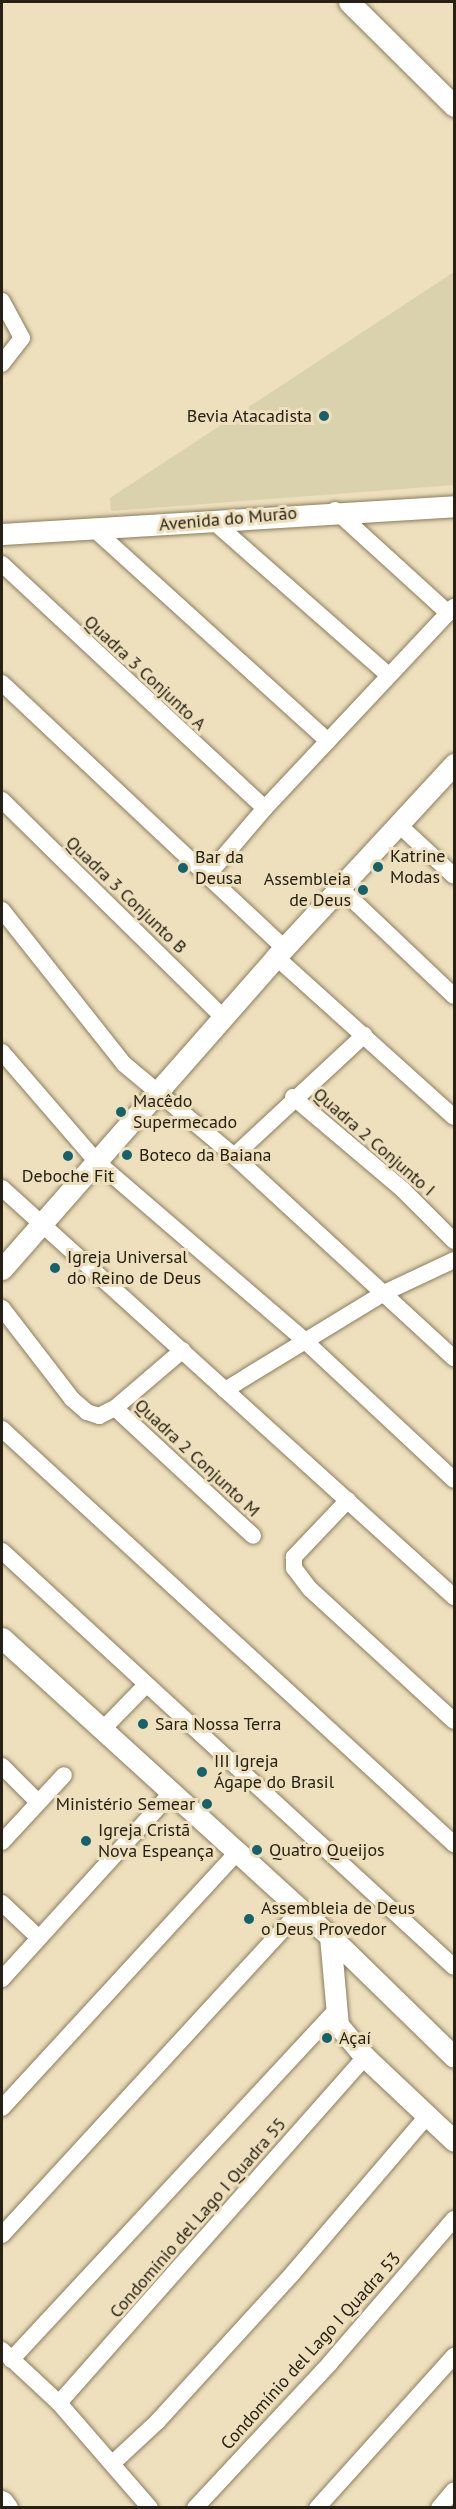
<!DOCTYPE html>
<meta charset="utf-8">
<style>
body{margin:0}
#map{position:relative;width:456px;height:2509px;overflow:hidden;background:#eee0bd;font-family:"PT Sans",sans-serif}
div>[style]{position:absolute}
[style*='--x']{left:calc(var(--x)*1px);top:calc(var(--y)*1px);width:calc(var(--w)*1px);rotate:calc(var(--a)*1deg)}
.sand>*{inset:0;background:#dad1ad}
.roads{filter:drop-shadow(0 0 2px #897d5d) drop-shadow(0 0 2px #897d5d)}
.minor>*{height:16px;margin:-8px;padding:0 8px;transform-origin:8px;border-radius:8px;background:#fff}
.tertiary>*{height:21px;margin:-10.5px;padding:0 10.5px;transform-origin:10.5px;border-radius:10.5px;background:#fff}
.dots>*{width:16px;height:16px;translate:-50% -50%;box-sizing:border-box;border:3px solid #eee0bd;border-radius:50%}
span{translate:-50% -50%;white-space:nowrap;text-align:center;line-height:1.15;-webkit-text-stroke:6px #eee0bd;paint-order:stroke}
.poi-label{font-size:18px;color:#262114}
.right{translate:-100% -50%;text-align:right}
.left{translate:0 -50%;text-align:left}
.street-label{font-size:18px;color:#262114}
.frame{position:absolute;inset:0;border:3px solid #262114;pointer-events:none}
</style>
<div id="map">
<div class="sand">
<i style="clip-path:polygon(454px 272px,454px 485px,111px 511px,110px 498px)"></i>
</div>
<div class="roads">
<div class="minor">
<i style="--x:2;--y:301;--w:42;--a:61.6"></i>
<i style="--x:22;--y:338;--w:33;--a:128"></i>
<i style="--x:335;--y:510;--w:153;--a:42.3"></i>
<i style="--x:213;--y:521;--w:233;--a:41.3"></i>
<i style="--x:93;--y:528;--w:317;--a:42.2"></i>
<i style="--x:2;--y:564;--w:359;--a:42.9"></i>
<i style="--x:2;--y:683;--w:387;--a:43.2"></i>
<i style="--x:2;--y:800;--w:310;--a:44.5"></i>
<i style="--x:398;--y:824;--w:76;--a:42.9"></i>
<i style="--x:207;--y:876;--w:89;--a:-49.5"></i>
<i style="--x:265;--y:808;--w:276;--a:-46.8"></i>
<i style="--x:339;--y:887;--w:158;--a:43.5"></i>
<i style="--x:2;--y:910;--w:196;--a:51.6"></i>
<i style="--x:124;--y:1064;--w:143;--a:39.9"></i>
<i style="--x:234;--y:1156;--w:299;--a:42.6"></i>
<i style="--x:276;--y:957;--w:239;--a:42"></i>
<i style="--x:2;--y:1052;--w:144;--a:49.2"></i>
<i style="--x:96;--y:1161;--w:274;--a:40.7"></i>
<i style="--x:304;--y:1340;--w:205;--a:43"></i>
<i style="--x:293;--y:1097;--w:144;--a:40.2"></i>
<i style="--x:403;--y:1190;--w:72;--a:45"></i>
<i style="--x:234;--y:1156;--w:178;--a:-42.9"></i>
<i style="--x:2;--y:1188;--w:610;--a:42.14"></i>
<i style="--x:2;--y:1308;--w:115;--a:52.4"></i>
<i style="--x:72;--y:1399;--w:20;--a:41"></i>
<i style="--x:87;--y:1412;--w:13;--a:18"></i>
<i style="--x:99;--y:1416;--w:18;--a:-27"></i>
<i style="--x:115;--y:1408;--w:89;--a:-40.5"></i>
<i style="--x:225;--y:1390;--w:186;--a:-31.4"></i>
<i style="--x:384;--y:1293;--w:77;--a:-25.2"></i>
<i style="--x:115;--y:1408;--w:188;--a:42.8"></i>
<i style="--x:2;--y:1429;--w:614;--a:42.56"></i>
<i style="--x:348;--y:1500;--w:79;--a:133.5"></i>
<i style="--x:294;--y:1557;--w:11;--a:90"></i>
<i style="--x:294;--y:1568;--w:26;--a:53"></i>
<i style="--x:310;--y:1589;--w:195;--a:42.5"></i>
<i style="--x:2;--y:1551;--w:614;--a:42.63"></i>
<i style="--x:103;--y:1729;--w:62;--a:-45.7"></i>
<i style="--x:2;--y:1766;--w:51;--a:45"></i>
<i style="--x:2;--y:1842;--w:91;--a:-47.2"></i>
<i style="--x:2;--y:1903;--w:51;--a:43.4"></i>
<i style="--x:2;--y:1979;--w:251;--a:-47.7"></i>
<i style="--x:2;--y:2108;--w:348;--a:-47.4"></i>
<i style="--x:2;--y:2235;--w:442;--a:-47.4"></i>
<i style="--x:2;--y:2350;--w:78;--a:42.9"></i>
<i style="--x:59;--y:2403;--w:139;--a:49.1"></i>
<i style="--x:11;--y:2360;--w:474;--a:-47.1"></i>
<i style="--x:59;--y:2403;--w:462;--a:-48.5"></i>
<i style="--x:114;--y:2462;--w:59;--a:-42.9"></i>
<i style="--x:157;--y:2422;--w:202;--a:-47.6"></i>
<i style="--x:293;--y:2273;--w:208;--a:-49.5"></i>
<i style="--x:195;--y:2508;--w:198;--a:-47"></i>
<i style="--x:330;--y:2363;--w:190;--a:-49.3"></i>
<i style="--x:317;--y:2508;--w:205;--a:-48"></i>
<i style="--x:439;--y:2508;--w:23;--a:-50"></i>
</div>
<div class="tertiary">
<i style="--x:349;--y:2;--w:148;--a:44.7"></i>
<i style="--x:2;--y:534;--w:453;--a:-3.5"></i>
<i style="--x:2;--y:1269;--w:415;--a:-48.7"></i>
<i style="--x:276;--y:957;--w:263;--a:-47.3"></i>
<i style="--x:2;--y:1638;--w:443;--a:42.3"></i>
<i style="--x:330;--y:1936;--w:173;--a:44.3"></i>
<i style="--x:330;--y:1936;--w:89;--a:84.9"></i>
<i style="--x:338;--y:2025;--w:42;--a:49.8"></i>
<i style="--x:365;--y:2057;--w:122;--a:43.3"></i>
<i style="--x:2;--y:2501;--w:9;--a:54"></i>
</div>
</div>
<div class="dots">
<i style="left:324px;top:416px;background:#15626c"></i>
<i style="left:378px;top:867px;background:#15626c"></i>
<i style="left:183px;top:868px;background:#15626c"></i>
<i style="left:363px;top:890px;background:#15626c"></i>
<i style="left:121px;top:1112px;background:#15626c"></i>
<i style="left:127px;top:1155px;background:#15626c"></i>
<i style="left:68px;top:1156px;background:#15626c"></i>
<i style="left:55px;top:1268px;background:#15626c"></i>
<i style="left:143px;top:1724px;background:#15626c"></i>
<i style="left:202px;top:1772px;background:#15626c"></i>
<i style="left:207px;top:1804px;background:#15626c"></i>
<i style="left:86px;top:1841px;background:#15626c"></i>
<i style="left:257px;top:1850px;background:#15626c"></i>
<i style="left:249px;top:1919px;background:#15626c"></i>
<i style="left:327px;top:2038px;background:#15626c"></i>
</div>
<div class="poi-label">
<span class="right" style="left:312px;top:416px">Bevia Atacadista</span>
<span class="left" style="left:390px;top:867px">Katrine<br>Modas</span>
<span class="left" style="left:195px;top:868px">Bar da<br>Deusa</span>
<span class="right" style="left:351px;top:890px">Assembleia<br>de Deus</span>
<span class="left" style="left:133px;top:1112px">Macêdo<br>Supermecado</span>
<span class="left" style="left:139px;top:1155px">Boteco da Baiana</span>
<span style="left:68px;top:1176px">Deboche Fit</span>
<span class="left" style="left:67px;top:1268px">Igreja Universal<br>do Reino de Deus</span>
<span class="left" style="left:155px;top:1724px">Sara Nossa Terra</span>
<span class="left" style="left:214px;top:1772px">III Igreja<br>Ágape do Brasil</span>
<span class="right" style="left:195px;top:1804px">Ministério Semear</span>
<span class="left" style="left:98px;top:1841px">Igreja Cristã<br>Nova Espeança</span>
<span class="left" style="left:269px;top:1850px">Quatro Queijos</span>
<span class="left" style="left:261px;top:1919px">Assembleia de Deus<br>o Deus Provedor</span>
<span class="left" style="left:339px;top:2038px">Açaí</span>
</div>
<div class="street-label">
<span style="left:228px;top:519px;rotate:-5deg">Avenida do Murão</span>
<span style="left:145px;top:673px;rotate:43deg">Quadra 3 Conjunto A</span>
<span style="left:126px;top:895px;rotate:44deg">Quadra 3 Conjunto B</span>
<span style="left:374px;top:1142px;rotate:41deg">Quadra 2 Conjunto I</span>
<span style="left:197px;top:1458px;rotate:43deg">Quadra 2 Conjunto M</span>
<span style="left:198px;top:2218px;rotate:-49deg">Condomínio del Lago I Quadra 55</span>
<span style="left:311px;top:2351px;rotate:-48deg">Condomínio del Lago I Quadra 53</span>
</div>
<div class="frame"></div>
</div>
